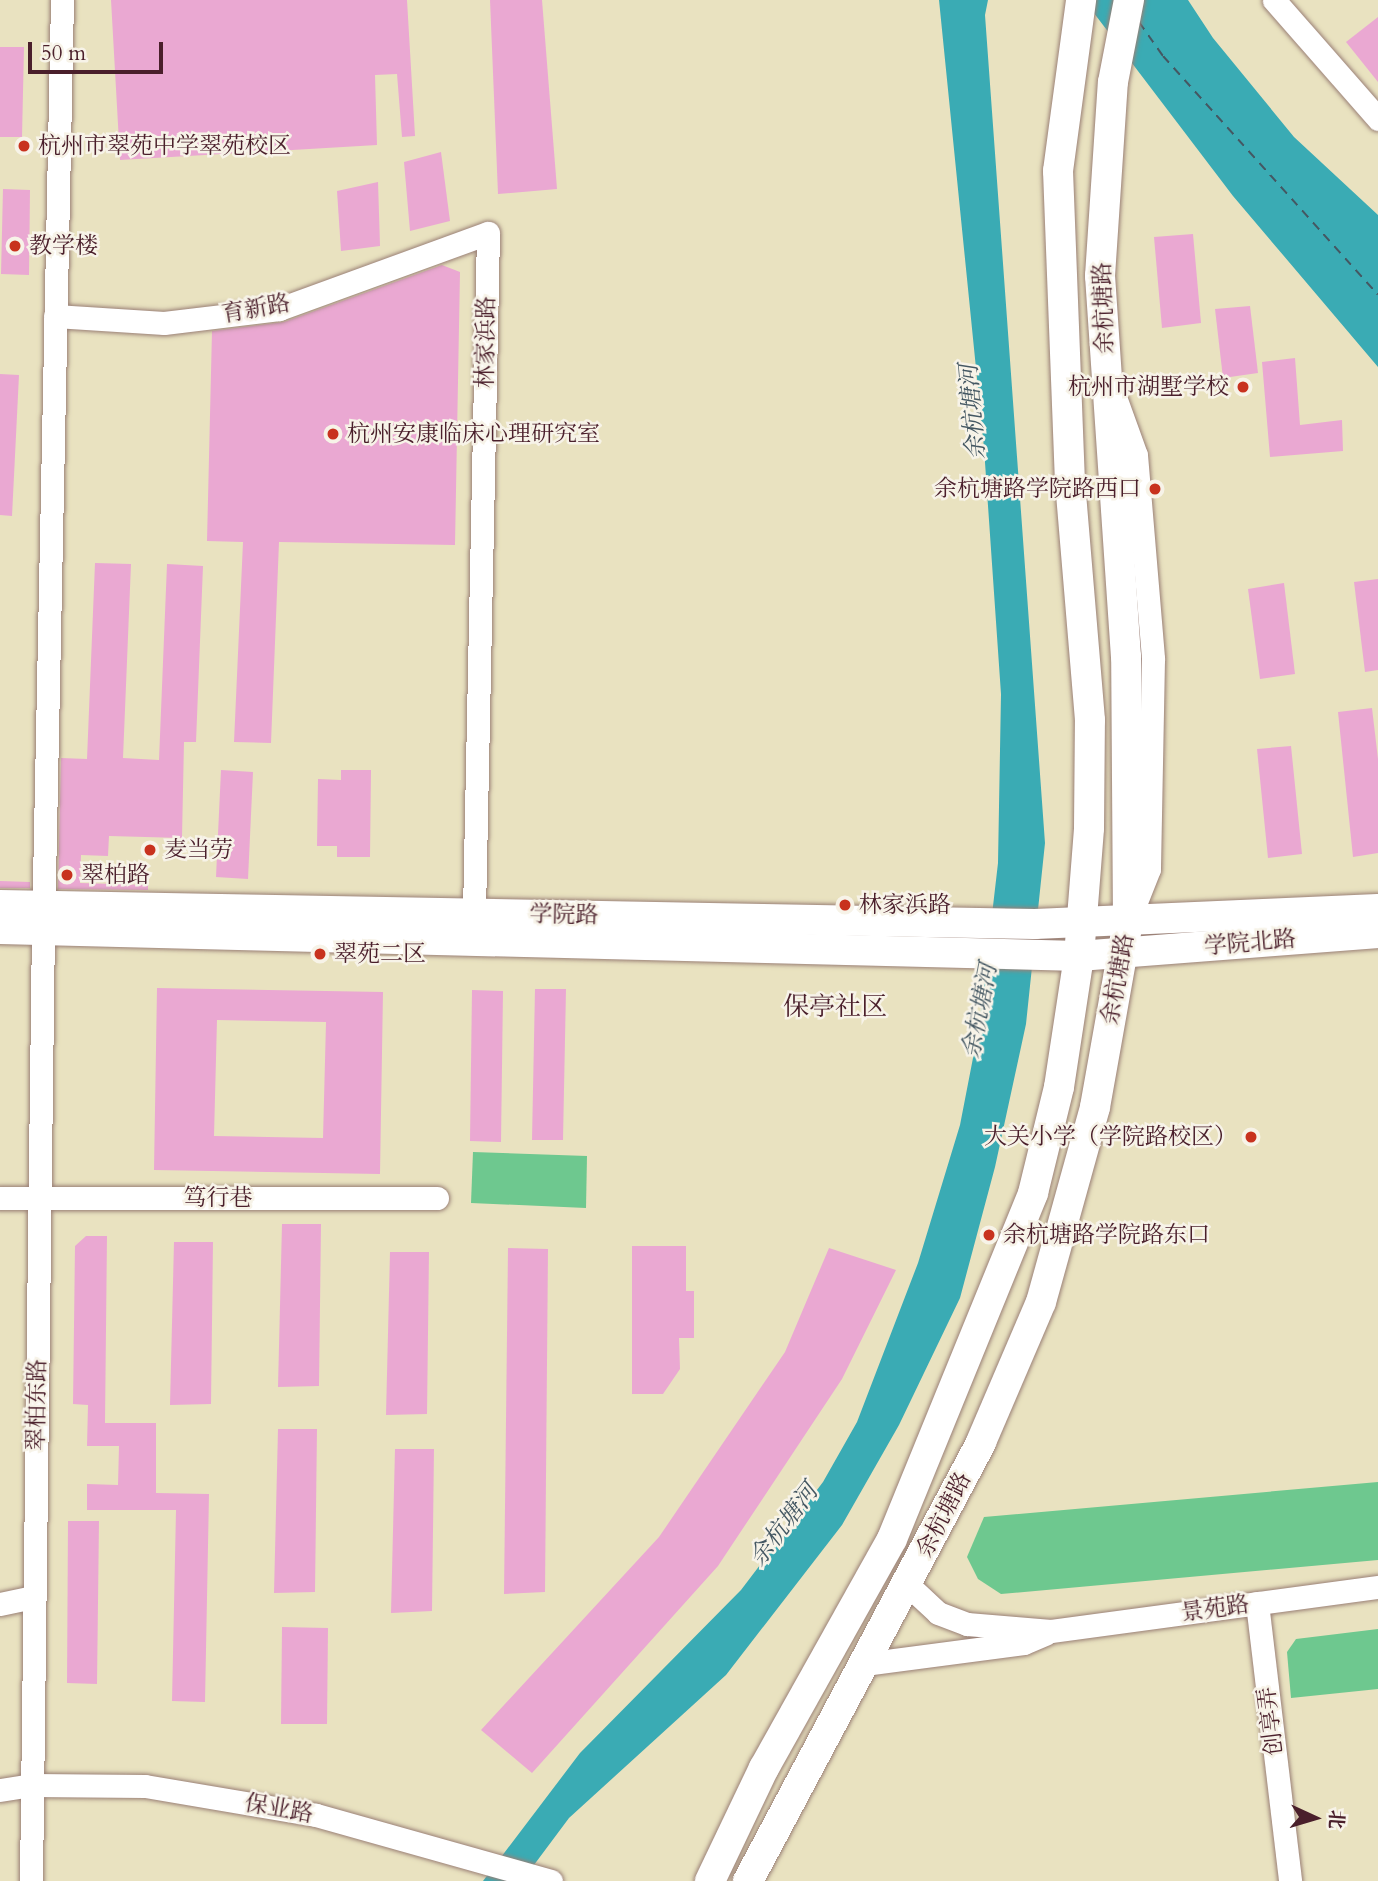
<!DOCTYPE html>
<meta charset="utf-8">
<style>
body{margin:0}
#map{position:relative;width:1378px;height:1881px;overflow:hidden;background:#e9e2c0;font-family:Cardo,"Noto Serif SC",serif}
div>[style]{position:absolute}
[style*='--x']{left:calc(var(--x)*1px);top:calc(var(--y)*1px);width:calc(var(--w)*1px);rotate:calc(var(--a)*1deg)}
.green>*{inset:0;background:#6ec88f}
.water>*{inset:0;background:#3aabb4}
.ferry>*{height:2px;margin-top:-1px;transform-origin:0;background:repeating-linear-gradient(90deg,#445762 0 9px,transparent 0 16px)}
.building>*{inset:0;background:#eaa8d2}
.roads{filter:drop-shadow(0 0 2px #9a8076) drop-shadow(0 0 2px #9a8076)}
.minor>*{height:23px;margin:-11.5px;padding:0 11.5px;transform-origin:11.5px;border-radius:11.5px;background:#fff}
.major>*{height:30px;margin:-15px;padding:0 15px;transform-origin:15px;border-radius:15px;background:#fff}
.dots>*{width:19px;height:19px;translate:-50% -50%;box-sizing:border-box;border:4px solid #f7f3e8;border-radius:50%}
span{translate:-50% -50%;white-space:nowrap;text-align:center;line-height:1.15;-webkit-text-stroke:5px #f7f3e8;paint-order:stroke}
.poi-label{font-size:23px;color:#4a1f2b}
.left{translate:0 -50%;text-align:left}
.right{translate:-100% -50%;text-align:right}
.street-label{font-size:23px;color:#4a1f2b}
.water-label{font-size:24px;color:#445762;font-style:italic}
.quarter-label{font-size:26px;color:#4a1f2b}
.north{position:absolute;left:1280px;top:1783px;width:70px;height:70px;-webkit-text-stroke:5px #f7f3e8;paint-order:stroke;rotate:94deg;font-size:19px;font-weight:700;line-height:28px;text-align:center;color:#4a1f2b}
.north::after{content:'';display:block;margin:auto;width:24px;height:32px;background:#4a1f2b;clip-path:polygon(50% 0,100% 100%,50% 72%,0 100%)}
.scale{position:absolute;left:28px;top:42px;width:135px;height:32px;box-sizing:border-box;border:4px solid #4a1f2b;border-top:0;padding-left:9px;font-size:21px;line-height:24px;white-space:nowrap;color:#4a1f2b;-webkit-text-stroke:5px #f7f3e8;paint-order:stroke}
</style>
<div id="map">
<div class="green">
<i style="clip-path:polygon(473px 1152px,587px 1156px,586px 1208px,471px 1203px)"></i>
<i style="clip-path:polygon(1378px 1482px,1378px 1560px,1001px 1594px,978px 1579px,967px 1557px,984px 1517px)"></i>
<i style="clip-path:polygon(1378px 1629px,1378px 1689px,1291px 1698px,1287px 1652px,1296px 1639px)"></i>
</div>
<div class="water">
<i style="clip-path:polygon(939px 0,988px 0,985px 15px,1045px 843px,1026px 1024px,995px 1167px,960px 1298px,899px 1425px,842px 1525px,726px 1675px,569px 1818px,522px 1881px,483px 1881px,580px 1753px,741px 1590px,823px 1482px,857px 1422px,918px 1263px,960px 1125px,979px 1027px,998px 863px,1001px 694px,984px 448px)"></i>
<i style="clip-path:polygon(1084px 0,1188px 0,1213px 38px,1294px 137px,1378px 215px,1378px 367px,1233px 196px)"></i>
</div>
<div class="ferry">
<i style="--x:1139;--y:22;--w:42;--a:54.8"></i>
<i style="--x:1163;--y:56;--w:321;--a:48"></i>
</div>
<div class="building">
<i style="clip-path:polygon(111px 0,407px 0,415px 136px,402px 137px,397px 74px,375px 75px,377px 145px,120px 160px)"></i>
<i style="clip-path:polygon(490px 0,542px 0,557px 189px,498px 194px)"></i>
<i style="clip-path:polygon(1378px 17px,1378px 82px,1346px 42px)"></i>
<i style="clip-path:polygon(0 47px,24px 47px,22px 137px,0 137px)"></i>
<i style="clip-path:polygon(441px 152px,450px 221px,410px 231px,404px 162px)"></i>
<i style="clip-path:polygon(378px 182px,380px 246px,341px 251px,337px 191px)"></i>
<i style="clip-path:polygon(3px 189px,30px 190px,29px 275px,1px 274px)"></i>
<i style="clip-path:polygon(1193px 234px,1201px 323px,1162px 328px,1154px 237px)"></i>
<i style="clip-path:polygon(442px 265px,460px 272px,455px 545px,279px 542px,271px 743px,234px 742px,243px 542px,207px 541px,212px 331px,284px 322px)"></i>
<i style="clip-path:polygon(1250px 306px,1258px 373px,1223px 378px,1215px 309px)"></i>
<i style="clip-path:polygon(1295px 358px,1300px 425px,1342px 420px,1343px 451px,1270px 457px,1262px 362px)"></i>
<i style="clip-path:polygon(0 374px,19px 375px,12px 516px,0 515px)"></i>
<i style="clip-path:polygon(95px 563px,131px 564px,123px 758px,159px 760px,167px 564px,203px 566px,196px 742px,184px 742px,182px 838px,109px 836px,108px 856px,81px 855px,80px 883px,148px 885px,148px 890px,58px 889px,61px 758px,87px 759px)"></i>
<i style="clip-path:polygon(1378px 579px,1378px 670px,1365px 672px,1354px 582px)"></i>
<i style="clip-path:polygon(1284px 583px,1295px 674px,1260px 679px,1248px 589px)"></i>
<i style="clip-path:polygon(1372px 708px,1378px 759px,1378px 853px,1353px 857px,1338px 712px)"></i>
<i style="clip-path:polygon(1291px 746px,1302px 854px,1268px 858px,1257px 749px)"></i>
<i style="clip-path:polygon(221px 770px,253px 772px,248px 879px,216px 877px)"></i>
<i style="clip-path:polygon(341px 770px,371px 770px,370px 857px,337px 857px,337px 846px,317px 846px,318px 779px,341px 780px)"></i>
<i style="clip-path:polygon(0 881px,30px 882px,30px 888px,0 888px)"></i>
<i style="clip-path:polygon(evenodd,157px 988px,383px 992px,380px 1174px,154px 1170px,157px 988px,217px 1020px,326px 1022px,323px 1138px,214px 1136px,217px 1020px)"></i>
<i style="clip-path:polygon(535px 989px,566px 989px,563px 1140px,532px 1140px)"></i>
<i style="clip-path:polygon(472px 990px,503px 991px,501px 1142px,470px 1141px)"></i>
<i style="clip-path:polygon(282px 1224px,321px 1224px,319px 1386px,278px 1387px)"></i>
<i style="clip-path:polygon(86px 1236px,107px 1236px,105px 1423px,156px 1423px,156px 1493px,209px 1494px,205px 1702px,172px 1701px,176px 1510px,87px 1510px,87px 1484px,118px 1485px,119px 1446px,87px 1446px,88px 1405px,73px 1404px,75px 1246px)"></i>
<i style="clip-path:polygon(174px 1242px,213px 1242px,211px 1404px,170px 1405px)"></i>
<i style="clip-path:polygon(632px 1246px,686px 1246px,686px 1291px,694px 1291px,694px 1338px,679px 1338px,680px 1369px,663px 1394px,632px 1394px)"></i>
<i style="clip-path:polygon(508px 1248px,548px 1249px,545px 1592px,504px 1594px)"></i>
<i style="clip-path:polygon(829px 1248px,896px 1270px,842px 1379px,718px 1566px,532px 1773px,481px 1730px,659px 1537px,785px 1352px)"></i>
<i style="clip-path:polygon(390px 1252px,429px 1252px,427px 1414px,386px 1415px)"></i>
<i style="clip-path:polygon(278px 1429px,317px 1429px,315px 1592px,274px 1593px)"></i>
<i style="clip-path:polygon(395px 1449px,434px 1449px,432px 1611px,391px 1613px)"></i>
<i style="clip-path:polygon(68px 1521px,99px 1521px,97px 1684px,67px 1683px)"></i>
<i style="clip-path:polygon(282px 1627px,328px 1628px,327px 1724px,281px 1724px)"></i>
</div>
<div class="roads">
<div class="minor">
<i style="--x:1274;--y:0;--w:158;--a:48.8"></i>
<i style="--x:55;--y:316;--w:109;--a:3.7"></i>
<i style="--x:164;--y:323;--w:116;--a:-6.9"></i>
<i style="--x:279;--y:309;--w:222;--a:-20"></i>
<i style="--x:488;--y:233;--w:680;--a:91.18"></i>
<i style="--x:1115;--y:397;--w:62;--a:70.1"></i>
<i style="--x:1136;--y:455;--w:205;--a:85.2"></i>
<i style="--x:1153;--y:659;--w:210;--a:91.1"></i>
<i style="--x:1149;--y:869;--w:46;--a:111.6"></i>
<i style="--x:0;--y:1198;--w:437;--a:0"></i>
<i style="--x:908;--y:1585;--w:41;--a:43"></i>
<i style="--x:938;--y:1613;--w:31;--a:21"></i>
<i style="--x:967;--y:1624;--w:84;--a:4.8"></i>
<i style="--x:1051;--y:1631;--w:330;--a:-7.7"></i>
<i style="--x:1257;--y:1603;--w:280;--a:83.2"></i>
<i style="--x:0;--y:1604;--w:35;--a:-12"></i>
<i style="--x:864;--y:1664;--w:161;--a:-7.5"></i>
<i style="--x:1024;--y:1643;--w:23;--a:-23"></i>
<i style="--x:0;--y:1790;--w:32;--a:-9"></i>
<i style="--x:32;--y:1785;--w:113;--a:0.5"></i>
<i style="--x:145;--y:1786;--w:173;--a:9.6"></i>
<i style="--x:316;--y:1815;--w:244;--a:15.7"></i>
<i style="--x:31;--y:1881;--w:951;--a:-89.28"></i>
<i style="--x:43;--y:930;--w:930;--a:-88.83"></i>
</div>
<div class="major">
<i style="--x:0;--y:905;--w:1035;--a:1.05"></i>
<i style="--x:1035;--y:924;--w:343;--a:-2.5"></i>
<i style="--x:0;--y:929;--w:1079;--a:1.43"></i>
<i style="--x:1079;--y:956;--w:300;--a:-4.4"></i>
<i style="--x:710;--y:1881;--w:125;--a:-64.5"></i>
<i style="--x:764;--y:1768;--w:262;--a:-60.8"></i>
<i style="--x:892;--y:1539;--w:374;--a:-67.8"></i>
<i style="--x:1033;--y:1193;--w:109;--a:-76.2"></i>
<i style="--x:1059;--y:1087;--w:133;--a:-81.3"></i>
<i style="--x:1079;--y:956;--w:128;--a:-85.5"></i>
<i style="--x:1089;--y:828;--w:108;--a:-89.5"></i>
<i style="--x:1090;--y:720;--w:238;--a:-94.8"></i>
<i style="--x:1070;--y:483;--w:312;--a:-92.2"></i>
<i style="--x:1058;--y:171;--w:173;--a:-82.3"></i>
<i style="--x:748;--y:1881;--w:497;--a:-62"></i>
<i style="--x:981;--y:1442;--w:152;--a:-66.8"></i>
<i style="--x:1041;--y:1302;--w:202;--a:-74.5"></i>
<i style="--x:1095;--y:1107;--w:188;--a:-79.9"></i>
<i style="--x:1128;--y:922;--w:265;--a:-90.4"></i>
<i style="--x:1126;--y:657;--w:382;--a:-93.9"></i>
<i style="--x:1100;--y:276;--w:194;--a:-86.2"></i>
<i style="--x:1113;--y:82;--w:84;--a:-79"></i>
</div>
</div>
<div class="dots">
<i style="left:24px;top:146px;background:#c8321e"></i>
<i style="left:15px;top:246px;background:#c8321e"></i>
<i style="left:1243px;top:387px;background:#c8321e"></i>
<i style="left:333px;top:434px;background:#c8321e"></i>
<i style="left:1155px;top:489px;background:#c8321e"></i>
<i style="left:150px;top:850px;background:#c8321e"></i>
<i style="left:67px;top:875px;background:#c8321e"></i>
<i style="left:845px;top:905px;background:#c8321e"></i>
<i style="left:320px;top:954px;background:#c8321e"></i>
<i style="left:1251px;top:1137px;background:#c8321e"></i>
<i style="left:989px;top:1235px;background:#c8321e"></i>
</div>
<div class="poi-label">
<span class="left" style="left:38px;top:146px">杭州市翠苑中学翠苑校区</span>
<span class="left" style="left:29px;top:246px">教学楼</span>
<span class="right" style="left:1229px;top:387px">杭州市湖墅学校</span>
<span class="left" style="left:347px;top:434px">杭州安康临床心理研究室</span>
<span class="right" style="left:1141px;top:489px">余杭塘路学院路西口</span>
<span class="left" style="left:164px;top:850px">麦当劳</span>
<span class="left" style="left:81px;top:875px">翠柏路</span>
<span class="left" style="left:859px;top:905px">林家浜路</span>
<span class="left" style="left:334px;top:954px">翠苑二区</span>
<span class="right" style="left:1237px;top:1137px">大关小学（学院路校区）</span>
<span class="left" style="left:1003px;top:1235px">余杭塘路学院路东口</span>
</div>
<div class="street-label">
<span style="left:1104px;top:308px;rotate:-92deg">余杭塘路</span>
<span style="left:256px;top:309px;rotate:-10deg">育新路</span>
<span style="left:486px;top:342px;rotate:-89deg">林家浜路</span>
<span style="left:564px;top:915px;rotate:1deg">学院路</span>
<span style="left:1250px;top:943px;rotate:-5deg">学院北路</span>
<span style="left:1118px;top:979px;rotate:-80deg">余杭塘路</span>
<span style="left:218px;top:1198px">笃行巷</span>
<span style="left:37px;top:1405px;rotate:-89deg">翠柏东路</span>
<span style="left:944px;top:1515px;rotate:-63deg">余杭塘路</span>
<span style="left:1215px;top:1609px;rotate:-8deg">景苑路</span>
<span style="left:1271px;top:1721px;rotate:-97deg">创享弄</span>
<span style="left:279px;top:1809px;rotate:10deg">保业路</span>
</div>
<div class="water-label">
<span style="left:973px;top:412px;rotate:-95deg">余杭塘河</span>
<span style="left:980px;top:1011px;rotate:-79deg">余杭塘河</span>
<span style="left:784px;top:1525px;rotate:-53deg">余杭塘河</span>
</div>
<div class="quarter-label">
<span style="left:835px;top:1007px">保亭社区</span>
</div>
<div class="north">北</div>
<div class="scale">50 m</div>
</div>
